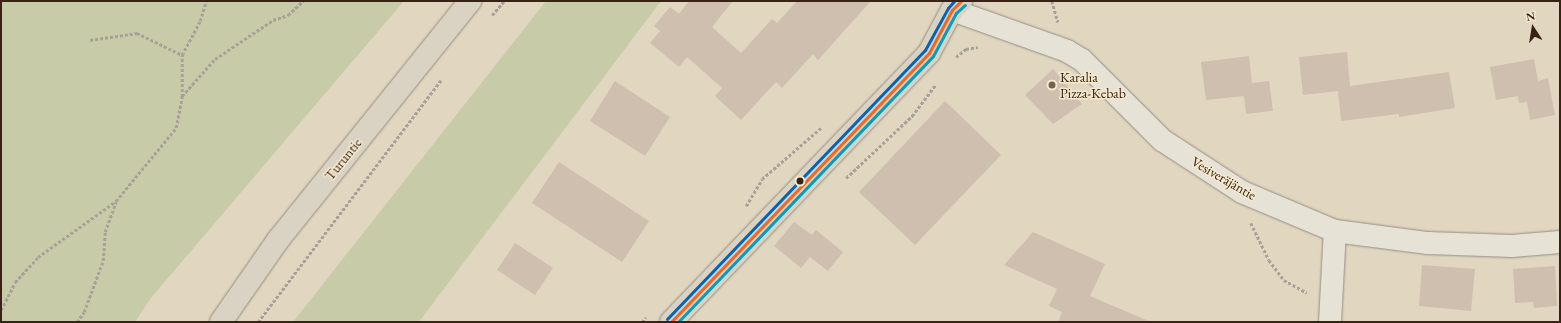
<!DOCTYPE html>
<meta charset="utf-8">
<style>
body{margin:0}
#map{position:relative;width:1561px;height:323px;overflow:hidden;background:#e1d7c1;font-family:"EB Garamond",serif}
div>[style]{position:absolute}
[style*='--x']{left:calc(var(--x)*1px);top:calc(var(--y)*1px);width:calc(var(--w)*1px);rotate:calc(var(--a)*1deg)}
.green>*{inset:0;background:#c8cba7}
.building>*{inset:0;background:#cebfaf}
.path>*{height:2.5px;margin-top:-1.25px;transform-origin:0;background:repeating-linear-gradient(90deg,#a7a197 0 3px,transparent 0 5px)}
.roads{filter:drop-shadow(0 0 1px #968d80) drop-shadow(0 0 1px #968d80)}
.minor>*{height:22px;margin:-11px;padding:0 11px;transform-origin:11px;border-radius:11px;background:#e7e2d6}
.major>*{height:22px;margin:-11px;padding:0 11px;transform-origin:11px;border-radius:11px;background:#dad2c2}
.highway>*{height:22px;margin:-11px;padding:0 11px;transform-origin:11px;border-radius:11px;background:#dad2c2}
.bus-1>*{height:3px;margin:-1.5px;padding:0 1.5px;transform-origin:1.5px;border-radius:1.5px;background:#f26522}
.bus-2>*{height:3px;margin:-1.5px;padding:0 1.5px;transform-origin:1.5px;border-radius:1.5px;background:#069cbc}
.bus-3>*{height:3px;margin:-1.5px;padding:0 1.5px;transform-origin:1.5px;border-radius:1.5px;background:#0065bd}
.dots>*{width:11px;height:11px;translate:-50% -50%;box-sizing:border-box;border:2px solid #f4e9ce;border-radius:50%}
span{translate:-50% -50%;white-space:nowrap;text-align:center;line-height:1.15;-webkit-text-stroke:3px #f4e9ce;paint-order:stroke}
.poi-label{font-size:14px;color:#392215}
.left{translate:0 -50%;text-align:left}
.street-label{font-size:14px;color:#392215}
.frame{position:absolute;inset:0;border:2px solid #392215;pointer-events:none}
.north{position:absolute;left:1513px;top:8px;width:40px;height:40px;-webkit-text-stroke:3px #f4e9ce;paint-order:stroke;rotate:348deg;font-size:11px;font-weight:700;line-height:16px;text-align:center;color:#392215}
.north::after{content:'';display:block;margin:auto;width:14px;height:18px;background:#392215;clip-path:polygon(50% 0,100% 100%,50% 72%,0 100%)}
</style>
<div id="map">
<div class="green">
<i style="clip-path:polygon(1px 1px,404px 1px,151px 298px,135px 322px,1px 322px)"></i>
<i style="clip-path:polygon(546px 1px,661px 1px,419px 322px,293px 322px)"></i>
</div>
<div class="building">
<i style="clip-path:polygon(689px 1px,733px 1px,712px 27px,741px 53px,772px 19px,777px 23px,797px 1px,871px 1px,818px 60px,813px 54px,782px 88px,776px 82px,741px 120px,715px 96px,722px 88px,687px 57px,679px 67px,650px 43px,660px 31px,654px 26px,670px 7px,679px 14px)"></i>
<i style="clip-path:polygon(1347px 52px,1350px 86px,1449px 72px,1455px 108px,1399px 117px,1399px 114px,1341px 121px,1338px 91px,1303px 95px,1299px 57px)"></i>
<i style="clip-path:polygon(1249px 56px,1252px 83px,1269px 81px,1273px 111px,1246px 114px,1244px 96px,1206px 100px,1201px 62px)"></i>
<i style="clip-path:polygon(1534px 59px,1538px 81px,1548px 78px,1555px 115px,1530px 120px,1527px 102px,1519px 103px,1518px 96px,1496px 100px,1490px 67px)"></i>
<i style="clip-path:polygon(1053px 69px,1082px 104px,1053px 124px,1025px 95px)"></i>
<i style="clip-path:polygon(615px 81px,670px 117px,645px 156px,590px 121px)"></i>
<i style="clip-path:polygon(945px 101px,1001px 155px,915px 245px,859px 192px)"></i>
<i style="clip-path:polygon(559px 162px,649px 221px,622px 262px,532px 203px)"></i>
<i style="clip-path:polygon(794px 222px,812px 235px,816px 230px,843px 252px,828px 271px,810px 257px,801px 268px,774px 246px)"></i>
<i style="clip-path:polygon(1033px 232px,1105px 264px,1090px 296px,1151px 322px,1058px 322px,1062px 312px,1049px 306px,1057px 289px,1004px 265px)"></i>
<i style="clip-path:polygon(515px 243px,553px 268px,535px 295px,497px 270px)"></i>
<i style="clip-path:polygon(1422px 265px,1475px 269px,1471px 311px,1419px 306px)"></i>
<i style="clip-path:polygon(1555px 266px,1557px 306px,1534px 308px,1533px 302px,1515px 303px,1513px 269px)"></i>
</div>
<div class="path">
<i style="--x:1052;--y:1;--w:22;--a:74"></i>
<i style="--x:492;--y:15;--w:18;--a:-49"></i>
<i style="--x:90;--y:40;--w:48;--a:-8.5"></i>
<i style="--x:137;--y:33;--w:50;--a:26.1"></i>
<i style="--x:956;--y:57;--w:13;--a:-39"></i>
<i style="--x:966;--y:49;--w:12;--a:-9"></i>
<i style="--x:182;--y:96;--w:50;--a:-48.3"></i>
<i style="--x:215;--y:59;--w:70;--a:-33.9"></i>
<i style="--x:273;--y:20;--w:16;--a:-18"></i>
<i style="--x:288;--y:15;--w:21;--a:-43"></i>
<i style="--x:846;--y:178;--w:91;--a:-43.2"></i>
<i style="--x:912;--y:116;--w:39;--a:-53"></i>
<i style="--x:746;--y:206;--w:31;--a:-59"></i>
<i style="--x:762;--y:179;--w:79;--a:-40.9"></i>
<i style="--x:1251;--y:223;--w:41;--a:64.1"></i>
<i style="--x:1269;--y:260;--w:25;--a:53"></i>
<i style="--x:1284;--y:280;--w:26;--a:29"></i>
<i style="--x:1;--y:310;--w:31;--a:-63"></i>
<i style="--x:15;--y:282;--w:34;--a:-47"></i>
<i style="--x:38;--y:257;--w:96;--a:-35.7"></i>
<i style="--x:116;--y:201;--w:94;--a:-50.6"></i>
<i style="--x:176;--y:128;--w:32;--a:-79"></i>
<i style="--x:182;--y:97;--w:42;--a:-90"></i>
<i style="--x:182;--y:55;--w:38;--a:-62"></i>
<i style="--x:200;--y:21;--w:21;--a:-73"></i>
<i style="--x:77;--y:322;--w:12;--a:-55"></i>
<i style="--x:84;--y:312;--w:54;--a:-69.6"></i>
<i style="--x:103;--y:261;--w:29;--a:-86"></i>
<i style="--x:105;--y:232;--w:32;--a:-70"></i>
<i style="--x:258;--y:322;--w:303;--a:-52.9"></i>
<i style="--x:642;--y:322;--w:6;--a:-51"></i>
</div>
<div class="roads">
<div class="minor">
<i style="--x:952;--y:10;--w:122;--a:19.6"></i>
<i style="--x:1067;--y:51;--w:17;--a:31"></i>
<i style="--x:1082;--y:60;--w:113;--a:45"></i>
<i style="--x:1162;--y:140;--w:95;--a:33"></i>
<i style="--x:1242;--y:192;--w:101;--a:22.8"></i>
<i style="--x:1335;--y:231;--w:94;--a:7.4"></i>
<i style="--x:1428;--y:243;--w:84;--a:2"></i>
<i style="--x:1512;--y:246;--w:48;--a:-4.8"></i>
<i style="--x:1330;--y:322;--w:91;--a:-86.9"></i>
</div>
<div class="major">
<i style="--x:671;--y:322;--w:373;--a:-46.2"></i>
<i style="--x:929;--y:53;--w:49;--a:-61.9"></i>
<i style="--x:952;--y:10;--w:13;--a:-45"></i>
</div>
<div class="highway">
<i style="--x:221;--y:322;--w:100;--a:-55.2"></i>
<i style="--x:278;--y:240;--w:307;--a:-51.2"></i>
</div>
</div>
<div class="bus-1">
<i style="--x:671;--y:322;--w:373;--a:-46.2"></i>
<i style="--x:929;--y:53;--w:49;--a:-61.9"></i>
<i style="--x:952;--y:10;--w:13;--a:-45"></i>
</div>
<div class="bus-2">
<i style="--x:678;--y:322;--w:368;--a:-46.2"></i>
<i style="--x:933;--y:56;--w:49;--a:-61.9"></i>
<i style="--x:956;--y:13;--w:12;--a:-42"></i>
</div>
<div class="bus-3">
<i style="--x:667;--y:319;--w:373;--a:-46.2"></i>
<i style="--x:925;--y:50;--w:48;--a:-61.3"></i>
<i style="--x:948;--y:8;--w:9;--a:-49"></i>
</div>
<div class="dots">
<i style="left:1052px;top:85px;background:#746151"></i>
<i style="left:800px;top:181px;background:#392215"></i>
</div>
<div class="poi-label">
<span class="left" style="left:1060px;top:85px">Karalia<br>Pizza-Kebab</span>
</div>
<div class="street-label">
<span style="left:343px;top:159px;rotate:-51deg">Turuntie</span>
<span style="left:1224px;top:178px;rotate:30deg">Vesiveräjäntie</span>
</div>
<div class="frame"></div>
<div class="north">N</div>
</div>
